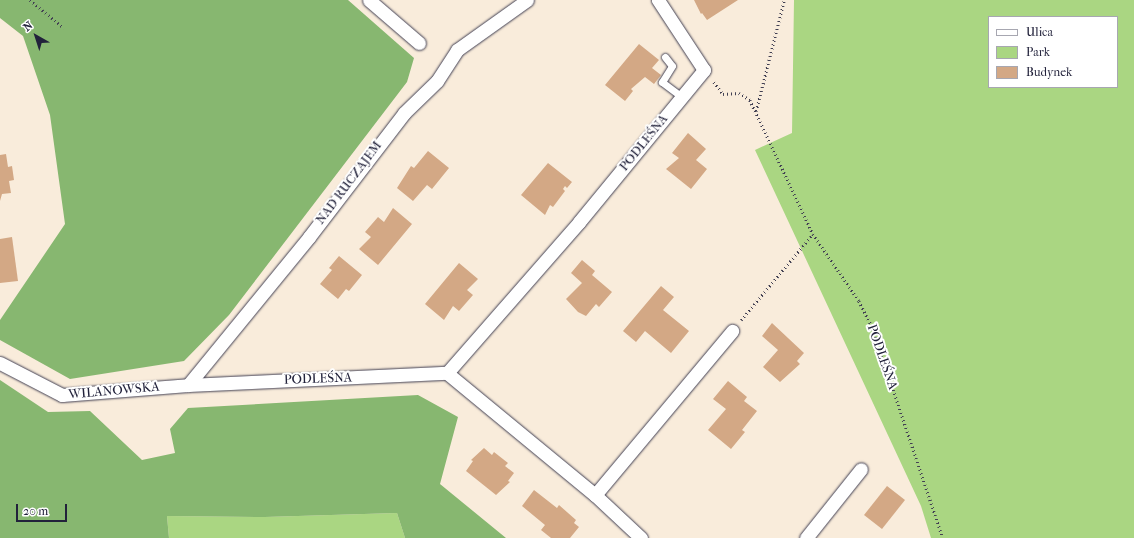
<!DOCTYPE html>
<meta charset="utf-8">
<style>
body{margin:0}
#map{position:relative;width:1134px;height:538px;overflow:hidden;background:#f9ecdb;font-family:"IM FELL French Canon",serif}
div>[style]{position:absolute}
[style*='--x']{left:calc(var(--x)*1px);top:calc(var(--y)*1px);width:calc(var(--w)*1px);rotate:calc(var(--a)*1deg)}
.green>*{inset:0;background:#aad682}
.forest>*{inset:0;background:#87b770}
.building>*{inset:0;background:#d3a885}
.path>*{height:2.5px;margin-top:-1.25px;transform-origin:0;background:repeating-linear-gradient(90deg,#424053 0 1px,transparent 0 4px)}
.roads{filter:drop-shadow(0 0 1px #424053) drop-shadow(0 0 1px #424053)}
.lane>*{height:7px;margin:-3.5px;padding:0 3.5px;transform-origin:3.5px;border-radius:3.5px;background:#fff}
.street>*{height:13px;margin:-6.5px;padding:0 6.5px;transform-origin:6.5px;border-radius:6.5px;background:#fff}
span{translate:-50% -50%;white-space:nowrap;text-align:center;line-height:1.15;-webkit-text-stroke:4px #fff;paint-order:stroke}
.street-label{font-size:13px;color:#22223b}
.legend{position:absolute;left:988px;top:16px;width:130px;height:72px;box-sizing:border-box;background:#fff;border:1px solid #a7a7b1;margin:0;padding:5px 7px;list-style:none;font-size:12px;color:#22223b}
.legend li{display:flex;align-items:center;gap:8px;height:20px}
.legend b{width:20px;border:1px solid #a7a7b1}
.north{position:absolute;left:16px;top:16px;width:40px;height:40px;-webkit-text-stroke:3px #fff;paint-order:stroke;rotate:321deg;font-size:11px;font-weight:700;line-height:16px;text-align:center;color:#22223b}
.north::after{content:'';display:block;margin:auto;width:14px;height:18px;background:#22223b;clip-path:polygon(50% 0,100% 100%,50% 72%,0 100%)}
.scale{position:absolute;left:16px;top:504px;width:51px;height:18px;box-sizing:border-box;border:2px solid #22223b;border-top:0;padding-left:5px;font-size:12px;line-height:14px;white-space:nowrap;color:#22223b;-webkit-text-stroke:3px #fff;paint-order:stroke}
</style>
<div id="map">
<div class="green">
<i style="clip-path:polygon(evenodd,794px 0,1134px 0,1134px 538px,931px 538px,921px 506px,755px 150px,792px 133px,794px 0,989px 17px,1117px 17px,1117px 87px,989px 87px,989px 17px)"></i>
<i style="clip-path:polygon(397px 513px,405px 538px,169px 538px,167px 516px,265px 517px)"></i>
</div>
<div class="forest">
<i style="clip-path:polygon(0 0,348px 0,414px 58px,407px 82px,229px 315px,184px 361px,70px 379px,0 340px,0 320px,65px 224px,50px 115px,23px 36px,0 18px)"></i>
<i style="clip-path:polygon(0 380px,48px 412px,90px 411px,142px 460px,175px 453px,170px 429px,188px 408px,418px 395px,458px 417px,440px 484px,506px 538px,405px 538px,397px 513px,265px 517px,167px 516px,169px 538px,0 538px)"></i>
</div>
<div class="building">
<i style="clip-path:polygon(694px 0,738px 0,707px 20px,702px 13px,701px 14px)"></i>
<i style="clip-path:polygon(639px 44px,659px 60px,652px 68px,661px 75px,654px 84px,645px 77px,631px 89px,633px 91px,625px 101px,605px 85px)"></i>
<i style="clip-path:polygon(688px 133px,706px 149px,696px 160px,707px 169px,691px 189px,666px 169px,679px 158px,672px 153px)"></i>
<i style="clip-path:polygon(428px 151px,449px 168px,432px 189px,427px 185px,413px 201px,397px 188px,411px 166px,414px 168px)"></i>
<i style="clip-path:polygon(6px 154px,8px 167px,12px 166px,14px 180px,9px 181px,11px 193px,2px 194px,0 201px,0 155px)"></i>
<i style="clip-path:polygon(548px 163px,572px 182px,567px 188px,565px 186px,563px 189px,565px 191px,553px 207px,550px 205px,545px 215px,521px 195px)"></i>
<i style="clip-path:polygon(393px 208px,412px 224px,378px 265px,359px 249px,371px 237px,365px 232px,378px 217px,384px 222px)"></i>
<i style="clip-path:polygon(12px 237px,18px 281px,0 283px,0 239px)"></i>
<i style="clip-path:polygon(339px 256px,362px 275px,349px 291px,346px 289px,338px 299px,320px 284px,332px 270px,329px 268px)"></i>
<i style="clip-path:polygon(582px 260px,595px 271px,592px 275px,612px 292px,599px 307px,596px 304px,586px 316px,578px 312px,566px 299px,582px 283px,571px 273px)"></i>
<i style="clip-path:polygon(459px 263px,478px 279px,467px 290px,473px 295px,459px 311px,453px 306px,444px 320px,425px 304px)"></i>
<i style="clip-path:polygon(661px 286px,674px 297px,663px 310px,689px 331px,671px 353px,645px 331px,636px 342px,623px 331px)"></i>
<i style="clip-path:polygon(772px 323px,804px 353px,797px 361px,800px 364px,780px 382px,763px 367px,778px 350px,762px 336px)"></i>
<i style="clip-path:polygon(728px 381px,747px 397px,744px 401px,757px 411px,742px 430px,745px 432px,731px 449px,708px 430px,726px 409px,713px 399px)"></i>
<i style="clip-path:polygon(484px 448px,492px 455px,494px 452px,508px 463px,505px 466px,514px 473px,508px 481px,510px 482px,496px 495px,466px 471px,473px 461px,471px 460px)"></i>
<i style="clip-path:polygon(887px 486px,905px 500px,882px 529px,864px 515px)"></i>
<i style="clip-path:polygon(534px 490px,557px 508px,559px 505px,576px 520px,574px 523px,579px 527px,570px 538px,551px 538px,541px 530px,545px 525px,522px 506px)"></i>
</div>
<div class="path">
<i style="--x:30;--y:0;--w:44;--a:39.5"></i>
<i style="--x:714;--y:82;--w:15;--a:53"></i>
<i style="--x:723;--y:94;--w:16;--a:-4"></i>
<i style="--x:739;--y:93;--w:13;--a:32"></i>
<i style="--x:750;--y:100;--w:148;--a:64.8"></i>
<i style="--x:813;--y:234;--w:81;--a:55.5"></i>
<i style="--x:859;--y:301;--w:31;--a:63"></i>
<i style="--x:873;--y:329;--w:220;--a:71.5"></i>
<i style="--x:756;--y:111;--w:114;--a:-75.8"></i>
<i style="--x:741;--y:320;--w:112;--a:-50.1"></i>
</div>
<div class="roads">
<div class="lane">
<i style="--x:665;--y:57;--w:11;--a:52"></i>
<i style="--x:672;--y:66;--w:19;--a:122"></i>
<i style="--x:662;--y:82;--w:25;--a:37"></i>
</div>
<div class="street">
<i style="--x:369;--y:0;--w:66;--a:40.7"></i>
<i style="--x:0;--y:363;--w:70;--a:27.3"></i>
<i style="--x:62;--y:395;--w:126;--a:-4.5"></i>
<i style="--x:188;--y:385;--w:259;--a:-2.7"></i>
<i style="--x:447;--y:373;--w:192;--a:39.5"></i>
<i style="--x:595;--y:495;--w:214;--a:-50.1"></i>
<i style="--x:447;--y:373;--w:201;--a:-48.8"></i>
<i style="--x:579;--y:222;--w:197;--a:-50.6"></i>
<i style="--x:704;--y:70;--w:84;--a:-123.3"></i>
<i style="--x:188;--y:385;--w:191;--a:-50.7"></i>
<i style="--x:309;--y:237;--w:156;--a:-52.5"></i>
<i style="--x:404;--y:113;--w:46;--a:-44.1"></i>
<i style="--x:437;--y:81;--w:37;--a:-57"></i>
<i style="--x:457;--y:50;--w:86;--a:-35.5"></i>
<i style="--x:595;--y:495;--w:63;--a:43.1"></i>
<i style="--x:806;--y:538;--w:88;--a:-51.4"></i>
</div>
</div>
<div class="street-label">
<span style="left:644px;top:143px;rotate:-51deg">PODLEŚNA</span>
<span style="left:349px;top:183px;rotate:-53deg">NAD RUCZAJEM</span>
<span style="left:882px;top:357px;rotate:71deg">PODLEŚNA</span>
<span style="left:318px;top:379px;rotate:-2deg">PODLEŚNA</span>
<span style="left:114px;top:391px;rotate:-5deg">WILANOWSKA</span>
</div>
<ul class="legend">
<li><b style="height:5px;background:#fff"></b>Ulica</li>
<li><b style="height:11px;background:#aad682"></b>Park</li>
<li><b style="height:11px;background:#d3a885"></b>Budynek</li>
</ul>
<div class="north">N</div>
<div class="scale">20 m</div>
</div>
